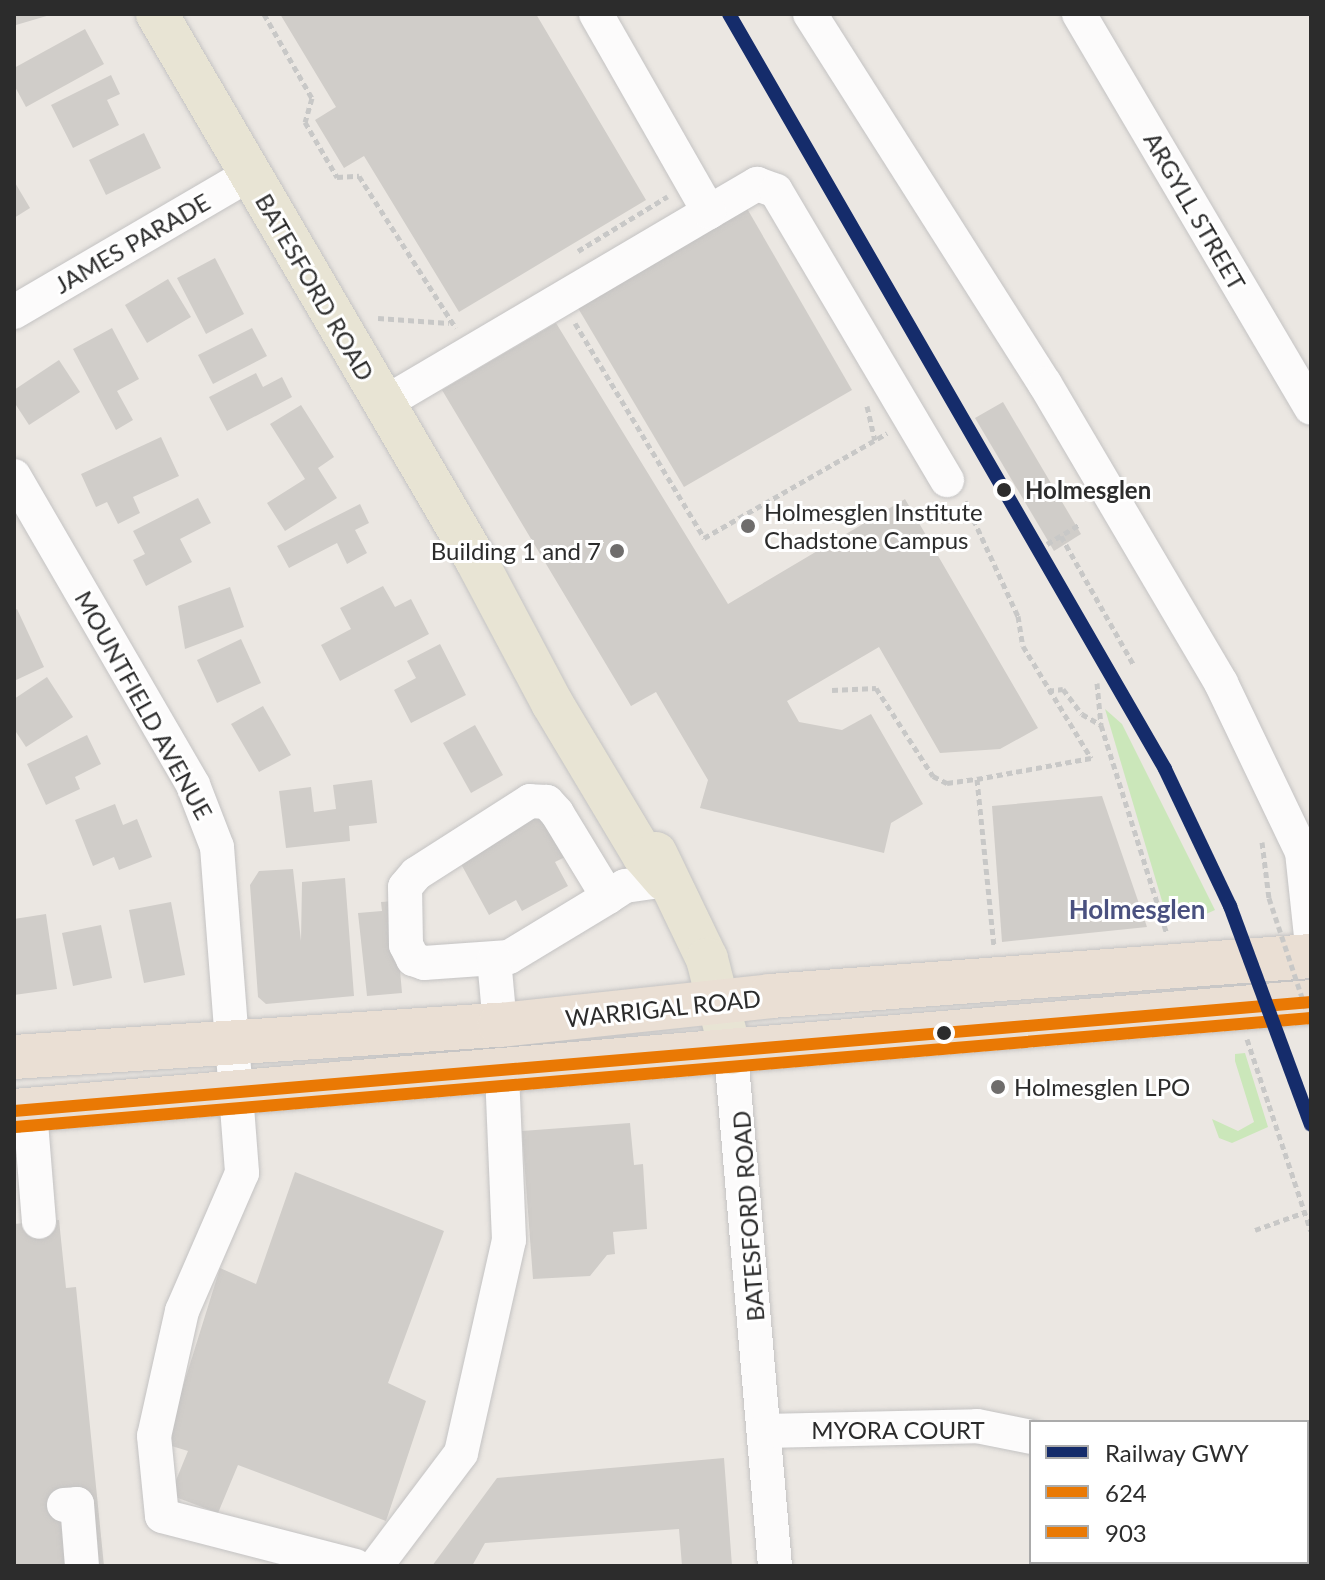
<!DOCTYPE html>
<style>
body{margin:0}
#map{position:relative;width:1325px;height:1580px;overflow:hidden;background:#ebe7e2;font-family:Lato,sans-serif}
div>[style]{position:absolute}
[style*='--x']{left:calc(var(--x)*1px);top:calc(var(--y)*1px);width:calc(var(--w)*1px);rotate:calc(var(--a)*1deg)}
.green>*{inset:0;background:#cbe7ba}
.building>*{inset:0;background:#d0cdc9}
.path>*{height:5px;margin-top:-2.5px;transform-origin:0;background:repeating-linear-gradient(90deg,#c8c8c7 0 6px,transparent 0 10px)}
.roads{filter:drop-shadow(0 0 2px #c4c3c3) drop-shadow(0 0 2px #c4c3c3)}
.minor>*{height:34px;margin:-17px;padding:0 17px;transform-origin:17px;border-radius:17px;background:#fcfbfb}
.major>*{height:42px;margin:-21px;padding:0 21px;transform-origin:21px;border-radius:21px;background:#e8e4d4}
.highway>*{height:44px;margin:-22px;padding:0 22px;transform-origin:22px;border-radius:22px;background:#eadfd4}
.path-bridge>*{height:5px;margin-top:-2.5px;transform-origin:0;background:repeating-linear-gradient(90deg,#c8c8c7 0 6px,transparent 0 10px)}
.bus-1>*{height:12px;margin:-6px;padding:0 6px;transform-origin:6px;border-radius:6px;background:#ea7904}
.bus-2>*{height:12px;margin:-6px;padding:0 6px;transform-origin:6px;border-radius:6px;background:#ea7904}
.rail-1>*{height:14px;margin:-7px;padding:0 7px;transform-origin:7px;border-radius:7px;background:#152c6b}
.dots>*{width:22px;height:22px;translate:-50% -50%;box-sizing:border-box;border:4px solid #fff;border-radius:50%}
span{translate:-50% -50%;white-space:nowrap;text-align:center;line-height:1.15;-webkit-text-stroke:6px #fff;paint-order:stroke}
.street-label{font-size:24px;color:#2c2c2c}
.stop-label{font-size:24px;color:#2c2c2c;font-weight:700}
.left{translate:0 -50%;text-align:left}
.poi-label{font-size:24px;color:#2c2c2c}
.right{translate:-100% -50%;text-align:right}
.neighbourhood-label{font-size:26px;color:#4a5180;font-weight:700}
.frame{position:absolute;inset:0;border:16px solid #2c2c2c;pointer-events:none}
.legend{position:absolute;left:1029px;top:1420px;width:280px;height:144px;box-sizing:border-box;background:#fff;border:2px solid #ababab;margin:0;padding:10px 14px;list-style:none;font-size:24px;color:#2c2c2c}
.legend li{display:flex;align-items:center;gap:16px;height:40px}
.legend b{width:40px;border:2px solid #ababab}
</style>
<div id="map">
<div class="green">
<i style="clip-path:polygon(1105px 709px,1122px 724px,1215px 910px,1197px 918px,1165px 911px)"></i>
<i style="clip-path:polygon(1245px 1053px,1268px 1127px,1232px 1143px,1219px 1138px,1212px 1119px,1238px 1131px,1254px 1122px,1235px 1061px,1235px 1054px)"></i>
</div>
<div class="building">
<i style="clip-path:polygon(14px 14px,50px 14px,50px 15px,16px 25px)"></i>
<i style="clip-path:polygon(280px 14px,536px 14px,646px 200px,459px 312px,364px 156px,344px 168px,315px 120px,336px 107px)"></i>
<i style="clip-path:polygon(85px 29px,104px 64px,26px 107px,14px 85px,14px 68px)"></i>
<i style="clip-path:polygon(111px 75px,120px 94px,107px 100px,119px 125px,73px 148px,51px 105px)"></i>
<i style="clip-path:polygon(144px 133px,161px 168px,106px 195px,89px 160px)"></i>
<i style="clip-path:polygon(14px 181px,30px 208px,14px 218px)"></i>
<i style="clip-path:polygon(745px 205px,852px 390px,684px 487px,575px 303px)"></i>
<i style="clip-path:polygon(215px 258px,244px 314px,206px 334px,177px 278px)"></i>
<i style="clip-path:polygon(168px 279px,191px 317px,147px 343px,125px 305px)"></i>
<i style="clip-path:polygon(556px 323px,728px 604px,905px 499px,1038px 728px,1000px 749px,940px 753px,879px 647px,787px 701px,799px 722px,842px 730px,871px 714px,923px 804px,891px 823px,884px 853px,700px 808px,708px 780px,656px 692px,631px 706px,442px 390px)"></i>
<i style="clip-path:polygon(112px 328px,139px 379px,117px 391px,133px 420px,116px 430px,73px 349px)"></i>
<i style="clip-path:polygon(252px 328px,267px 356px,213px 384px,198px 355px)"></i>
<i style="clip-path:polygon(59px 360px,80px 392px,29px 425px,14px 402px,14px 390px)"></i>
<i style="clip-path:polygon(256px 373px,263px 387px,282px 377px,292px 397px,227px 431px,209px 397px)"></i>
<i style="clip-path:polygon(1003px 402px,1081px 534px,1054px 551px,975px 418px)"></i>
<i style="clip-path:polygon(301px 405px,334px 457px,318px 468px,337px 498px,285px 531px,267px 503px,305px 479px,270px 424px)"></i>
<i style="clip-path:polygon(161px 437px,179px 476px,133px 497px,140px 513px,118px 524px,107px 502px,96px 507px,81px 474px)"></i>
<i style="clip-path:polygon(198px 498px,211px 523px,180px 539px,192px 562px,146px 586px,133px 560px,145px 554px,133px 531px)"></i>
<i style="clip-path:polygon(360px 504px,369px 523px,355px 530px,367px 553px,347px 564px,337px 543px,289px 568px,277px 546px)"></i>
<i style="clip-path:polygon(383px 586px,395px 607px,411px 599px,429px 634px,340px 681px,321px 645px,351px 629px,340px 608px)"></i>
<i style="clip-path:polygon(230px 587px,244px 627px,185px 649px,178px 606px)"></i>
<i style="clip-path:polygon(17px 609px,44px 667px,14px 681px,14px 611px)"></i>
<i style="clip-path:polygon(241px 639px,261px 683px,217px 703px,197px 660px)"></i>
<i style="clip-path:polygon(440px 644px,466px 695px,411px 723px,394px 690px,416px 678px,407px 661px)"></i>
<i style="clip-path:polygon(47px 677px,73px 717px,26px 747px,14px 729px,14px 699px)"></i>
<i style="clip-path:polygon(263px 706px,291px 755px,259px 772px,231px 724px)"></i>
<i style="clip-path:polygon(475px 725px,503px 775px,471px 793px,443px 743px)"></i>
<i style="clip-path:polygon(87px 735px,101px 764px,75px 777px,80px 789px,46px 805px,27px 764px)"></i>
<i style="clip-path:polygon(372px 780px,377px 823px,349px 826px,350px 841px,286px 848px,279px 791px,311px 787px,314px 812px,336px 809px,333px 785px)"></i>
<i style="clip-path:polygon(1102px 796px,1147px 927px,1002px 942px,992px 806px)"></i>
<i style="clip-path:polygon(115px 804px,123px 825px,137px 819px,152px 857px,119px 870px,114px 857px,93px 866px,75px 820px)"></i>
<i style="clip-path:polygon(529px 812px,549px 814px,571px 854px,555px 862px,568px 886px,522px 911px,516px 900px,489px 915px,455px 853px)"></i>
<i style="clip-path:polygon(293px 869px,301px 941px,302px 882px,345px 878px,354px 996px,266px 1004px,258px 997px,250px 885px,259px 871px)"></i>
<i style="clip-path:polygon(394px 901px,402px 993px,367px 996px,358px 913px,382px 911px,381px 902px)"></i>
<i style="clip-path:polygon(171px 902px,185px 975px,144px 983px,129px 910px)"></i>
<i style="clip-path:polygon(46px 914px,57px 989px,14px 995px,14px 919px)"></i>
<i style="clip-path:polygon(101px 925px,112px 978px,73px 986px,62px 933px)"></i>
<i style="clip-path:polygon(630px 1123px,634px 1165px,643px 1164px,647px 1229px,613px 1232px,615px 1254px,607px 1255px,590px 1276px,533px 1279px,522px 1131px)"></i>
<i style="clip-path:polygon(295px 1172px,444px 1231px,388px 1383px,426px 1401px,386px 1521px,238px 1465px,218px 1513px,170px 1495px,188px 1451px,165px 1444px,220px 1268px,256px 1284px)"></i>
<i style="clip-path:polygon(59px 1220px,66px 1288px,76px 1287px,104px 1566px,14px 1566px,14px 1224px)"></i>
<i style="clip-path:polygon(724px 1458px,732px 1566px,682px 1566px,679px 1529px,485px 1543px,472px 1566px,432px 1566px,497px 1478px)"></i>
</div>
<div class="path">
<i style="--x:264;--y:14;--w:97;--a:60.3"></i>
<i style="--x:312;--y:98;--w:25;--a:106"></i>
<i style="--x:305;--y:122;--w:64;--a:59.8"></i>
<i style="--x:337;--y:177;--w:22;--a:-3"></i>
<i style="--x:359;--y:176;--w:180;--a:57.5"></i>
<i style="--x:578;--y:251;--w:105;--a:-31.4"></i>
<i style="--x:378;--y:318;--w:71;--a:4"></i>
<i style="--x:575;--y:323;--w:251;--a:59"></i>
<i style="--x:704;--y:538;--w:211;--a:-29.8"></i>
<i style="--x:867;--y:406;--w:35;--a:77"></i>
<i style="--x:965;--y:501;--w:127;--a:65.3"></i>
<i style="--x:1018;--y:616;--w:30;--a:81"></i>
<i style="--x:1023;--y:646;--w:131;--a:58.7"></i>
<i style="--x:1091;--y:758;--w:116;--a:169.6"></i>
<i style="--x:977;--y:779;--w:168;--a:84.2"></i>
<i style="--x:1061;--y:536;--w:147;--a:60.6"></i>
<i style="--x:1047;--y:544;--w:39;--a:-31"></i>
<i style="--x:1097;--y:683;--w:42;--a:84.6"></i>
<i style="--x:1101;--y:725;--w:219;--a:72.5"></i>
<i style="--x:832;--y:690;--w:44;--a:-2.6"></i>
<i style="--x:876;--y:688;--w:105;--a:57.1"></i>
<i style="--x:933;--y:776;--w:16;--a:27"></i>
<i style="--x:947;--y:783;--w:30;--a:-8"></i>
<i style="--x:1048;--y:691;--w:15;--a:-8"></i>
<i style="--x:1063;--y:689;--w:31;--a:53"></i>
<i style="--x:1082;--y:714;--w:22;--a:30"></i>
<i style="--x:1262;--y:842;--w:56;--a:82.9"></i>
<i style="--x:1247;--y:1039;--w:202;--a:71.6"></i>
<i style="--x:1255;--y:1230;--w:53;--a:-19.8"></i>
</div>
<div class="roads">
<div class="minor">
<i style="--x:810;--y:14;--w:438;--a:57.6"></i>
<i style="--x:1045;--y:384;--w:347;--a:59.5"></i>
<i style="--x:1221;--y:683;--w:187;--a:64.4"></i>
<i style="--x:1302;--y:852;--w:84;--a:83.9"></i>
<i style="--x:1079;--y:14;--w:457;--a:59.5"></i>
<i style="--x:709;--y:212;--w:56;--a:-30.3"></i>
<i style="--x:757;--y:184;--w:20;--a:20"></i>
<i style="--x:776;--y:191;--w:336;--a:59.4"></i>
<i style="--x:14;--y:312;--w:273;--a:-30.3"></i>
<i style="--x:383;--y:404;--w:378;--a:-30.5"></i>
<i style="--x:709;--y:212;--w:228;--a:-119.7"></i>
<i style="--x:14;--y:476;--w:357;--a:59.9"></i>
<i style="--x:193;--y:785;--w:66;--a:68.8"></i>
<i style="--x:217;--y:847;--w:327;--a:85.6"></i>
<i style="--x:242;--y:1173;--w:150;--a:113.5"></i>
<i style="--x:182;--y:1311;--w:128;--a:102.6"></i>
<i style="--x:154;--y:1436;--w:80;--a:84.3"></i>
<i style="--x:162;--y:1516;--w:200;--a:14.5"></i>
<i style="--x:608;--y:897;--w:98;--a:-121.3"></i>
<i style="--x:557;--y:813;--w:15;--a:-132"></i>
<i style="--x:547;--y:802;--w:17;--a:-177"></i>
<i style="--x:530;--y:801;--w:135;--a:147.4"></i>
<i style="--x:416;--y:874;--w:17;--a:130"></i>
<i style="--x:405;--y:887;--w:58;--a:89"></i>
<i style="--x:406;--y:945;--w:16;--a:63"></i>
<i style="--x:413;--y:959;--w:12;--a:20"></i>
<i style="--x:424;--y:963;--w:85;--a:-4"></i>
<i style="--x:509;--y:957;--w:116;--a:-31.2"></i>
<i style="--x:608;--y:897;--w:20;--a:-33"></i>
<i style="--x:625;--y:886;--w:40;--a:-8.5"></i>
<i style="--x:494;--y:959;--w:66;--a:84.8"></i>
<i style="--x:731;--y:1053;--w:515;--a:85.1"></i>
<i style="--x:30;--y:1110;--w:112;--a:85.4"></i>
<i style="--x:764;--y:1431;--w:213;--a:-1.3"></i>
<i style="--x:977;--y:1426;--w:55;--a:11.5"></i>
<i style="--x:64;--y:1505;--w:13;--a:-4"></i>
<i style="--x:77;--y:1504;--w:62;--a:85.4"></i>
<i style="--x:376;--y:1566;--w:141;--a:-53"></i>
<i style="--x:461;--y:1453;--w:218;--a:-77.3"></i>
<i style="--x:509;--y:1240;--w:170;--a:-92.4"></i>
</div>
<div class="major">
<i style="--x:157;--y:14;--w:632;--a:59.7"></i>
<i style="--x:476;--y:560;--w:162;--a:62"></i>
<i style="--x:552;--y:703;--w:177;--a:59.1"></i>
<i style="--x:643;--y:855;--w:33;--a:49"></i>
<i style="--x:656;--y:853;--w:118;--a:64.3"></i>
<i style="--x:707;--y:959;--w:97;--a:75.7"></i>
</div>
<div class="highway">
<i style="--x:14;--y:1057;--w:487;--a:-3.8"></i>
<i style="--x:500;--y:1025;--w:272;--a:-6.1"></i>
<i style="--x:770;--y:996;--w:542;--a:-4.23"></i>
<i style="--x:14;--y:1111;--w:1302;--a:-4.8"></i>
</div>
</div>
<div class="path-bridge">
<i style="--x:1269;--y:898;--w:133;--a:71.6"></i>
</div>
<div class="bus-1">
<i style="--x:14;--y:1111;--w:1302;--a:-4.8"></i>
</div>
<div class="bus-2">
<i style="--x:15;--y:1127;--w:1301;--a:-4.81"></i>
</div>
<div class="rail-1">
<i style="--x:729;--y:14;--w:872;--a:59.99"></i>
<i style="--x:1165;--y:769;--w:152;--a:64.6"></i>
<i style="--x:1230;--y:906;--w:233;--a:69.7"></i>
</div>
<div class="dots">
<i style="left:1004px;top:490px;background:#2c2c2c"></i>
<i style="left:748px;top:526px;background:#6f6d6c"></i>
<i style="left:617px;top:551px;background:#6f6d6c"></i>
<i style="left:944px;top:1033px;background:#2c2c2c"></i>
<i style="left:998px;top:1087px;background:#6f6d6c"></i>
</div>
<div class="street-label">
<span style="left:1195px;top:211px;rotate:60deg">ARGYLL STREET</span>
<span style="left:132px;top:243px;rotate:-30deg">JAMES PARADE</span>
<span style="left:315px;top:287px;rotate:60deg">BATESFORD ROAD</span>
<span style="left:144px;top:705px;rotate:61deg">MOUNTFIELD AVENUE</span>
<span style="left:663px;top:1008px;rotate:-6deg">WARRIGAL ROAD</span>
<span style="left:748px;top:1216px;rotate:-94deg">BATESFORD ROAD</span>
<span style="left:898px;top:1430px">MYORA COURT</span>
</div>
<div class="stop-label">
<span class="left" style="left:1025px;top:490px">Holmesglen</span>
</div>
<div class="poi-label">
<span class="left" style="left:764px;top:526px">Holmesglen Institute<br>Chadstone Campus</span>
<span class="right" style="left:601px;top:551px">Building 1 and 7</span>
<span class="left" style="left:1014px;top:1087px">Holmesglen LPO</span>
</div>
<div class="neighbourhood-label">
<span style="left:1137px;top:910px">Holmesglen</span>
</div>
<div class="frame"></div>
<ul class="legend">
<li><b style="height:10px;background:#152c6b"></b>Railway GWY</li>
<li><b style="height:10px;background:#ea7904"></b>624</li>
<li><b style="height:10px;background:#ea7904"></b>903</li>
</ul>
</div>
